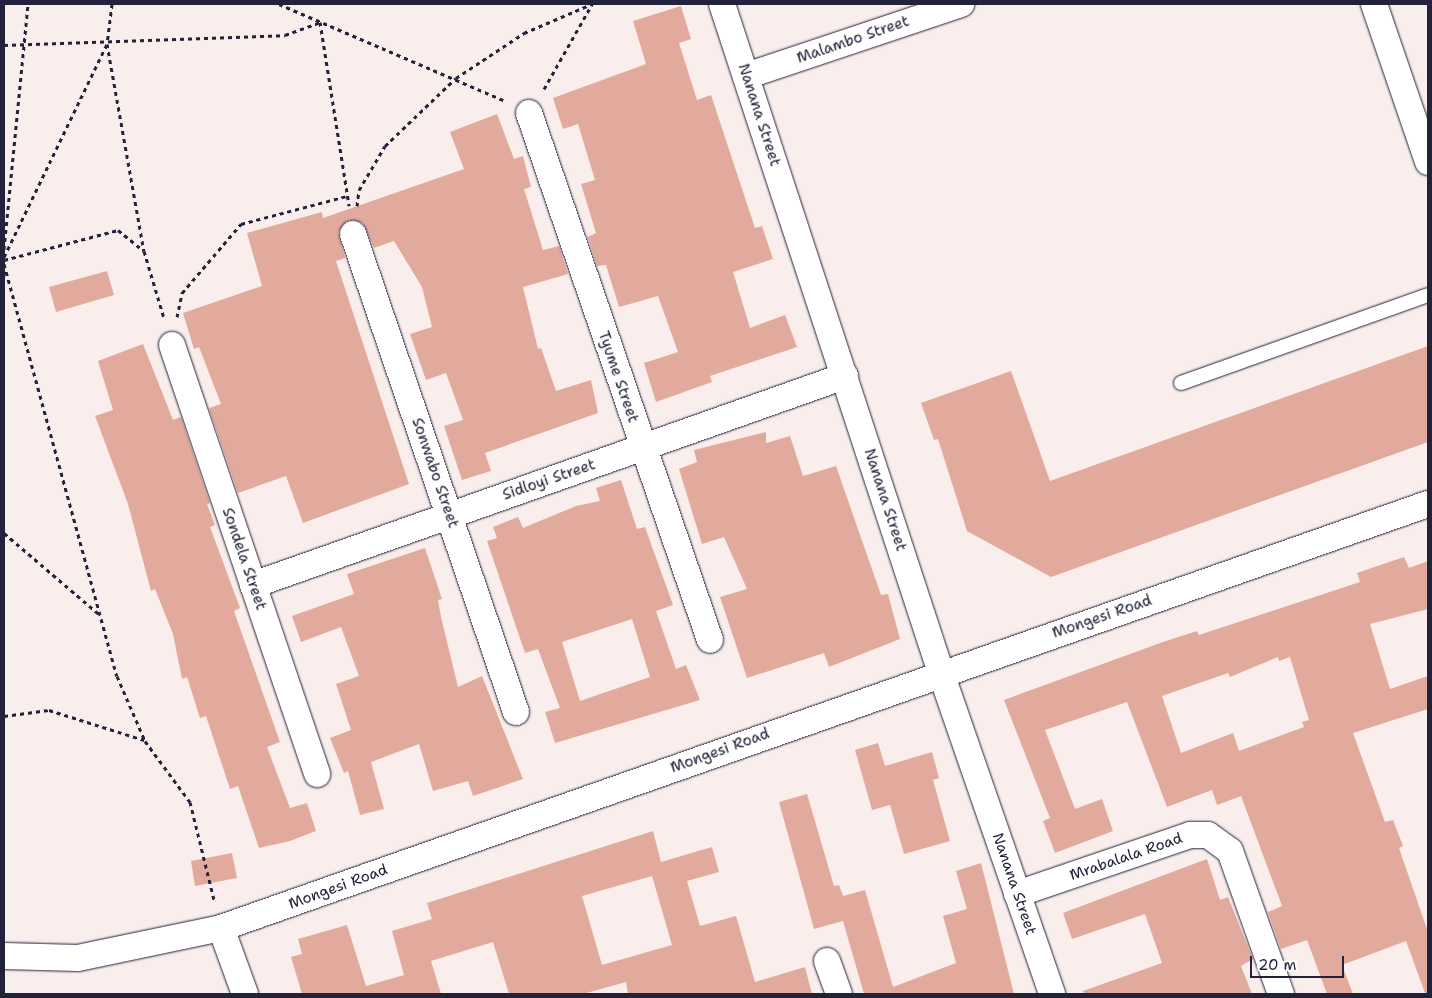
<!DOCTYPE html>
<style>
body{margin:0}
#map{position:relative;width:1432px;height:998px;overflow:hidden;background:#f9eeeb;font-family:"Shantell Sans",sans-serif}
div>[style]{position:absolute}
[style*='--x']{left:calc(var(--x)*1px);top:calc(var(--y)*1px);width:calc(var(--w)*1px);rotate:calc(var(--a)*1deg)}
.building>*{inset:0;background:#e2aa9c}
.path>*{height:3px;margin-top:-1.5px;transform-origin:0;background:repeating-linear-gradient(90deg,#22223b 0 4px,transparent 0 8px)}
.roads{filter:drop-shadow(0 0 1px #22223b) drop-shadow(0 0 1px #22223b)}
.service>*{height:14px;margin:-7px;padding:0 7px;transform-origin:7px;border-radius:7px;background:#fff}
.minor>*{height:26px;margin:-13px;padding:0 13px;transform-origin:13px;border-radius:13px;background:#fff}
span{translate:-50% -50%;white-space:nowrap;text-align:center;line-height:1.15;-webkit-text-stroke:4.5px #fff;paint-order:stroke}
.street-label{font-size:15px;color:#22223b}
.frame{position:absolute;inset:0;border:5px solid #22223b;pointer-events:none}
.scale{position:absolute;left:1250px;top:956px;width:94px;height:22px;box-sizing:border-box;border:2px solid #22223b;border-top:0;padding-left:6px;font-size:15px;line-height:18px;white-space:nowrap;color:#22223b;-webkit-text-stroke:4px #fff;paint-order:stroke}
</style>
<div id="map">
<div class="building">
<i style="clip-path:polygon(681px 6px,691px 39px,679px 43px,697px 100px,711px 95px,755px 228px,762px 226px,773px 259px,733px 272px,750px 328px,785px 315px,797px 347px,710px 376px,712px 382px,656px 402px,644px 363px,678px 352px,658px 296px,619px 307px,606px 265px,597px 266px,588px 237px,596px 233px,581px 184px,595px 180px,578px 124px,563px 129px,553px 98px,646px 64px,633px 21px)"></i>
<i style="clip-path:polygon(497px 114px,514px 159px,523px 156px,531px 187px,524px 189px,543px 250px,559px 246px,568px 274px,523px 287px,538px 349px,541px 348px,556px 391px,591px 380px,598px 413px,485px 453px,491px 471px,462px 480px,444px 426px,463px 420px,446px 373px,426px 380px,410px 334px,432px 327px,422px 287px,394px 241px,374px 248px,363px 223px,349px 220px,338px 232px,345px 258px,336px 261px,409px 484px,303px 523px,286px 476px,238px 493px,209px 408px,221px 404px,199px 347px,194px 349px,183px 313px,262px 286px,247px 233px,322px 212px,323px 218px,464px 169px,450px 132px)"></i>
<i style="clip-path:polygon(107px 271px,114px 295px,56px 312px,49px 287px)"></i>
<i style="clip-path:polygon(143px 344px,173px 420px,181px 417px,210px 503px,207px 504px,215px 525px,210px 527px,240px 608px,234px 611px,280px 742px,267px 747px,290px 808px,307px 803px,316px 831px,290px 841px,259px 848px,238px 786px,230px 789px,206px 716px,200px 718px,187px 677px,182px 679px,173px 634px,155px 589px,151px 591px,128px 504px,95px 416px,113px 410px,98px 361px)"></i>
<i style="clip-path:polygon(1428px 346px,1428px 442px,1051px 577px,967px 531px,938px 439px,934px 440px,921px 403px,1011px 371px,1050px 481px)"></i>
<i style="clip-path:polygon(766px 432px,766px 443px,790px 436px,803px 476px,836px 466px,881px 595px,888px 594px,900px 639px,829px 667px,824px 653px,747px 678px,720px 597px,747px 589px,724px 537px,702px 544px,679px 469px,697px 462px,694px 450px)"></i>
<i style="clip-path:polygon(evenodd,621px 480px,637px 529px,645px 527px,673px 605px,656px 611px,676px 669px,686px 665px,700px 700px,555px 743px,545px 712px,560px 708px,538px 649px,525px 653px,487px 541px,497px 538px,493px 527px,518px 517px,523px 528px,576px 506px,600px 501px,596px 488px,621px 480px,632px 619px,650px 677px,580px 701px,562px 642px,632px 619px)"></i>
<i style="clip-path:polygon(425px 548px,442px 599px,438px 600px,441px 617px,458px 687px,482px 676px,523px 779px,473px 796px,468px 781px,433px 791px,419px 744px,371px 762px,384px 809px,360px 815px,348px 771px,344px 773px,330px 738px,351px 730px,336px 684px,359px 676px,341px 627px,301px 642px,292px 616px,354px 594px,347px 574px)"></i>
<i style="clip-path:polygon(evenodd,1404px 557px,1409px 568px,1428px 561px,1428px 609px,1370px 624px,1390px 689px,1428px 676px,1428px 709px,1353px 733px,1385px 822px,1393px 820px,1403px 846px,1399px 848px,1428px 932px,1428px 993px,1425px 993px,1406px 941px,1342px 965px,1353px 994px,1327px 994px,1307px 940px,1281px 949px,1268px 912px,1282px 906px,1241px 796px,1217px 805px,1212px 790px,1167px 807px,1127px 702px,1045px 730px,1075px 809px,1102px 799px,1113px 831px,1055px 853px,1043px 821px,1050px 818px,1004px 700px,1163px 642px,1197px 631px,1199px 635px,1360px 582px,1357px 573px,1404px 557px,1278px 657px,1279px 661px,1290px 657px,1309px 720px,1302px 722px,1304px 727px,1239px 751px,1233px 733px,1181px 753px,1162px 696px,1228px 673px,1230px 677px,1278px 657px)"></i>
<i style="clip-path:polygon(878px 743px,885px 766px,932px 752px,939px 778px,933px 780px,950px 841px,904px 854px,890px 805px,872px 810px,855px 750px)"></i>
<i style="clip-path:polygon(807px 794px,834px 886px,839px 885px,843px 896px,865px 890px,893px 987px,956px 963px,943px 916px,967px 909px,956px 871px,981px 863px,1014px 994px,864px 994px,843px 921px,814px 929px,779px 802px)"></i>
<i style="clip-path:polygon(evenodd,653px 831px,661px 862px,712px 847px,719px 872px,687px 881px,700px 926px,736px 916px,755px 982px,805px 967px,812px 994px,628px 994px,626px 982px,583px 994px,509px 994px,493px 942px,431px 961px,441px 994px,302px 994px,291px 957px,302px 954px,298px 939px,347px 925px,366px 986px,404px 975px,392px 931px,432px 919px,427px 903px,653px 831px,652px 876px,672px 945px,602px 965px,582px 896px,652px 876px)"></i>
<i style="clip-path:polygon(232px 853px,237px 878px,195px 886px,191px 861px)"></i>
<i style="clip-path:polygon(1207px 859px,1220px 900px,1228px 897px,1253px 959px,1241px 966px,1252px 994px,1084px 994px,1083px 991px,1162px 963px,1145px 914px,1072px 939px,1063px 913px)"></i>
</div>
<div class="path">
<i style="--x:112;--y:4;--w:40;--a:97.1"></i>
<i style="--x:107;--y:44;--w:210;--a:79.9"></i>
<i style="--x:144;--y:251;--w:70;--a:73.4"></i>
<i style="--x:279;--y:4;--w:244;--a:23.2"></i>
<i style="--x:4;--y:45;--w:281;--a:-2"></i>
<i style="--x:285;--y:35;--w:37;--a:-20"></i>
<i style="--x:320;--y:22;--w:186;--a:81"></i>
<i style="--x:544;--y:89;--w:98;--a:-60.5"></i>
<i style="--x:357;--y:206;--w:16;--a:-83"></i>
<i style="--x:359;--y:190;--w:51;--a:-59.4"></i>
<i style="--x:385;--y:146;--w:98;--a:-43.8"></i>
<i style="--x:456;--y:78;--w:82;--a:-33.5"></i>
<i style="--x:524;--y:33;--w:74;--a:-23.1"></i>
<i style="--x:4;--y:249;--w:246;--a:-84.4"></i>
<i style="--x:4;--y:257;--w:237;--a:-64.2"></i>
<i style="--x:4;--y:260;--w:118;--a:-14.7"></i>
<i style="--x:118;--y:230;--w:33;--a:39"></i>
<i style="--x:4;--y:264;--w:427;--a:74.7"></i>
<i style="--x:117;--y:676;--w:71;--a:66.7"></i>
<i style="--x:145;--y:741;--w:76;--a:53.6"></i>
<i style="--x:190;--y:802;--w:101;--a:76.2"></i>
<i style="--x:177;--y:317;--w:25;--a:-78"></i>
<i style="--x:182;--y:293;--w:91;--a:-49.5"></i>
<i style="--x:241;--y:224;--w:110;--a:-14.8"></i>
<i style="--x:4;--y:533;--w:126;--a:40.5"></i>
<i style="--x:4;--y:716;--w:45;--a:-7.6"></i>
<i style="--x:49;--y:710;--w:100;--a:17.5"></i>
</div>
<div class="roads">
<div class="service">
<i style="--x:1181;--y:383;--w:262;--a:-19.6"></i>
</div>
<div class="minor">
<i style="--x:722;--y:4;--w:704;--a:71.87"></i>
<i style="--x:941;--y:673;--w:340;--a:70.9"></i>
<i style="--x:1374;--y:4;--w:167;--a:71.1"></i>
<i style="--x:746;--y:76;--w:227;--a:-18.5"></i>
<i style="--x:529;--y:113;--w:557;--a:71.04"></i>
<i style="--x:353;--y:234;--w:505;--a:71.17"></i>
<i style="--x:172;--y:345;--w:453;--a:71.3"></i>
<i style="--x:253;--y:585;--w:628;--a:-19.45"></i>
<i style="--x:1017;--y:894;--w:183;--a:-18.8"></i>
<i style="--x:1190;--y:835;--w:18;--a:0"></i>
<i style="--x:1208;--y:835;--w:27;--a:36"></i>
<i style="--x:1230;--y:851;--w:152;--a:70.4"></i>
<i style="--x:221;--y:928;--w:70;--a:70"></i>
<i style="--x:4;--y:956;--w:74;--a:1.5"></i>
<i style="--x:78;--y:958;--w:146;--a:-11.8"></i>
<i style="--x:221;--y:928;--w:1279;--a:-19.36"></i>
<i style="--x:827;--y:961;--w:35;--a:70"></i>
</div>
</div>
<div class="street-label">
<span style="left:853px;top:40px;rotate:-19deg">Malambo Street</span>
<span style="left:759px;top:115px;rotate:72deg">Nanana Street</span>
<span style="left:618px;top:377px;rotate:71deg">Tyume Street</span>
<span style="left:435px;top:473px;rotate:71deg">Sonwabo Street</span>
<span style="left:549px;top:480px;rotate:-19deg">Sidloyi Street</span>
<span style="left:885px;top:500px;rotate:72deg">Nanana Street</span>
<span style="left:244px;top:559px;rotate:71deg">Sondela Street</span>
<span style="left:1102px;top:617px;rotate:-19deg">Mongesi Road</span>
<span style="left:720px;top:751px;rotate:-20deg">Mongesi Road</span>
<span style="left:1126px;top:857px;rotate:-19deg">Mrabalala Road</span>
<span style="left:1014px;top:884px;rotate:71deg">Nanana Street</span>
<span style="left:338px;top:887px;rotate:-20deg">Mongesi Road</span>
</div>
<div class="frame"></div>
<div class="scale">20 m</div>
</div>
